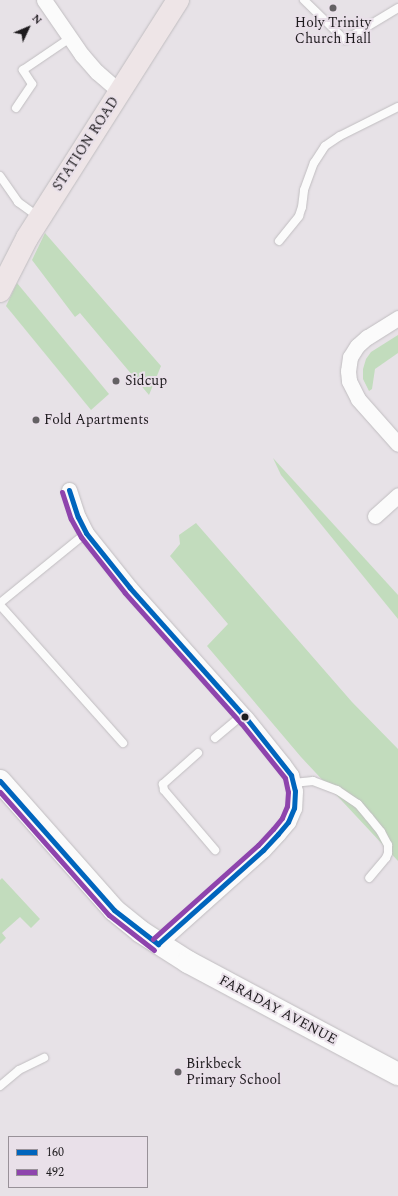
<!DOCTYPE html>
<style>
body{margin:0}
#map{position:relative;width:398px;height:1196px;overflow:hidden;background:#e7e2e7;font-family:Spectral,serif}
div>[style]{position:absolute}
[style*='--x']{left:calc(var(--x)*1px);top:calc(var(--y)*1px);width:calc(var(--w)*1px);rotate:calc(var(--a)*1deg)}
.green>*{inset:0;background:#c2dcbd}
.roads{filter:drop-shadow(0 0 1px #c0bdc0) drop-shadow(0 0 1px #c0bdc0)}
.lane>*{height:8px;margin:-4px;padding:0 4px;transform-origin:4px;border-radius:4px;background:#fbfbfb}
.street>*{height:15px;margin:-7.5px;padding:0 7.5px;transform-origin:7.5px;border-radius:7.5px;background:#fbfbfb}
.secondary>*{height:22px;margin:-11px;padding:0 11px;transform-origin:11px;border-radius:11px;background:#fbfbfb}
.primary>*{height:22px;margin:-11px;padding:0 11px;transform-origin:11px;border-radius:11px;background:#eee5e7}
.bus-1>*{height:5px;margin:-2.5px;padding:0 2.5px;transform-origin:2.5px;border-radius:2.5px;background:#0065bd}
.bus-2>*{height:5px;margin:-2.5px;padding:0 2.5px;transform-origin:2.5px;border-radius:2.5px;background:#8e44ad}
.dots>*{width:11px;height:11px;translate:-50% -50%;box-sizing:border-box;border:2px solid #e9e0e9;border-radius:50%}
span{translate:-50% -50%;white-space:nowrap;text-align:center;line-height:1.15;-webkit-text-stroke:4px #e9e0e9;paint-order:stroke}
.poi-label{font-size:14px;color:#1e1b1e}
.left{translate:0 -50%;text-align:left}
.street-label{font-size:14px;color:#1e1b1e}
.legend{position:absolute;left:8px;top:1136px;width:140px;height:52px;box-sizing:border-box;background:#e9e0e9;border:1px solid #989198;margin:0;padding:5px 7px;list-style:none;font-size:12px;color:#1e1b1e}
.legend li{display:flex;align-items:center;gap:8px;height:20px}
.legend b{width:20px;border:1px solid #989198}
.north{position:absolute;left:8px;top:8px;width:40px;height:40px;-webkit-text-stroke:3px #e9e0e9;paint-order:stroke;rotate:46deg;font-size:11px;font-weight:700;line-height:16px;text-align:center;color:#1e1b1e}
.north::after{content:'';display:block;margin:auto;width:14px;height:18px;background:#1e1b1e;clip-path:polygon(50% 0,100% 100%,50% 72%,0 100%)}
</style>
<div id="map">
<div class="green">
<i style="clip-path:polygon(45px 233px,161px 366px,149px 395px,80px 313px,75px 317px,32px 260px)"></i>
<i style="clip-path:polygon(17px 283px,109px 394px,91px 410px,6px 306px)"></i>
<i style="clip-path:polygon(398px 335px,398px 353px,375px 369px,372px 389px,369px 391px,363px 379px,363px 369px,366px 359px,371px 352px)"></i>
<i style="clip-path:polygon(273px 458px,398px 595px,398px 619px,281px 475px)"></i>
<i style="clip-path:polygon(196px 523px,352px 702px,398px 749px,398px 861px,301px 757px,207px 646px,228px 624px,170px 556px,180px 544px,179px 535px)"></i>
<i style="clip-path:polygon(2px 878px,40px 919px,31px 928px,20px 917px,2px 933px,6px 938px,0 944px,0 880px)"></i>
</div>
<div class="roads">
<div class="lane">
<i style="--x:304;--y:0;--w:57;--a:44.3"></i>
<i style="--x:345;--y:40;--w:62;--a:-31.1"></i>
<i style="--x:16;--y:108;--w:29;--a:-56"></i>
<i style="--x:32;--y:84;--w:17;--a:-123"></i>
<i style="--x:23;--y:70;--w:57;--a:-34.2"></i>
<i style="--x:0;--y:176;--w:32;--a:55"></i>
<i style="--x:18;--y:202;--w:26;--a:36"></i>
<i style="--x:279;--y:241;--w:32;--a:-51"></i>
<i style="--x:299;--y:216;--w:9;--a:-72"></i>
<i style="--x:302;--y:207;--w:17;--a:-83"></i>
<i style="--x:304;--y:190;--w:29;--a:-70"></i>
<i style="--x:314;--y:163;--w:20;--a:-57"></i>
<i style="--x:325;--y:146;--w:18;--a:-34"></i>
<i style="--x:340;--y:136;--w:65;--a:-26.6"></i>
<i style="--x:0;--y:603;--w:111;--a:-39.1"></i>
<i style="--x:0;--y:605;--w:185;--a:48.3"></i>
<i style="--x:215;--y:738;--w:35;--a:-40"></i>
<i style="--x:198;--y:753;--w:47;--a:138.5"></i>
<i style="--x:163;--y:784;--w:6;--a:81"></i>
<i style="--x:164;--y:790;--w:79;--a:49.6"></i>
<i style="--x:293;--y:783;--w:20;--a:-6"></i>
<i style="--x:313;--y:781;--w:26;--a:21"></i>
<i style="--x:337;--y:790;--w:25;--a:34"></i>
<i style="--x:358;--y:804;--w:17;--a:50"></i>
<i style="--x:369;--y:817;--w:19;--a:51"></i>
<i style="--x:381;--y:832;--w:15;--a:62"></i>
<i style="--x:388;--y:845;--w:8;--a:90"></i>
<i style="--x:388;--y:853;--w:5;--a:112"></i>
<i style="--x:386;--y:858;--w:26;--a:130"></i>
<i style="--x:0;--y:1086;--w:25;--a:-40"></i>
<i style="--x:19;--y:1070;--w:28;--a:-26"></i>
</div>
<div class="street">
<i style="--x:44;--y:0;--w:67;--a:55.4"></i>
<i style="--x:82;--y:55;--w:23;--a:49"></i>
<i style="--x:97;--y:72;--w:30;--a:41"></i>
<i style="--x:398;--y:318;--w:36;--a:148"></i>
<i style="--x:367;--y:337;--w:13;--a:138"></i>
<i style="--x:357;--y:346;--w:13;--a:122"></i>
<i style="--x:350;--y:357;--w:14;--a:98"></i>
<i style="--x:348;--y:371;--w:10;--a:84"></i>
<i style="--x:349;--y:381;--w:20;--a:63"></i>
<i style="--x:358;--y:399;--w:60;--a:48.4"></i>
<i style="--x:69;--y:490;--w:28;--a:72"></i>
<i style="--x:78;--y:517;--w:18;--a:63"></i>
<i style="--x:86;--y:533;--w:70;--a:51.3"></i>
<i style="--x:130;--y:588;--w:174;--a:48.3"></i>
<i style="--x:246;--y:718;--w:59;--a:51.2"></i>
<i style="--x:283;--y:764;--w:14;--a:54"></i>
<i style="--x:291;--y:775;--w:16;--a:76"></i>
<i style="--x:295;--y:791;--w:17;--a:93"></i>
<i style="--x:294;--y:808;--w:15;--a:113"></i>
<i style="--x:288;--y:822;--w:16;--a:130"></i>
<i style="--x:278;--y:834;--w:22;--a:133"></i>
<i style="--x:263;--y:850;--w:141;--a:138.2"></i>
<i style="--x:375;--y:516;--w:31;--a:-42"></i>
</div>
<div class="secondary">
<i style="--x:0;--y:781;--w:172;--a:48.5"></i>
<i style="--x:114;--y:910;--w:35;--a:39"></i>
<i style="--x:141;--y:932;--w:56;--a:32.6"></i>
<i style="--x:188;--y:962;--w:238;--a:28.1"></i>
</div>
<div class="primary">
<i style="--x:0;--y:291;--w:59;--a:-63"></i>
<i style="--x:27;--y:238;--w:282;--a:-57.6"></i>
</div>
</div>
<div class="bus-1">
<i style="--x:69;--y:490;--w:28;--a:72"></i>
<i style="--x:78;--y:517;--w:18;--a:63"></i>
<i style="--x:86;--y:533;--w:70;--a:51.3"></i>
<i style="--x:130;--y:588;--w:174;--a:48.3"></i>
<i style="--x:246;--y:718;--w:73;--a:51.7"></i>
<i style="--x:291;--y:775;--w:16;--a:76"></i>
<i style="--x:295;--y:791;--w:17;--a:93"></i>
<i style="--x:294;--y:808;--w:15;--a:113"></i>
<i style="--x:288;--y:822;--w:16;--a:130"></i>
<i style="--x:278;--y:834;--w:22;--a:133"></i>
<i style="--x:263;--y:850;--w:141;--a:138.2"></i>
<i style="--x:0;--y:781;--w:172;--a:48.5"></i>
<i style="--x:114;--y:910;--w:56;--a:37.7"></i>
</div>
<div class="bus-2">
<i style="--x:62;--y:492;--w:28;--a:72"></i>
<i style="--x:71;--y:519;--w:21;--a:61"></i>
<i style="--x:81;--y:537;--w:71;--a:51.8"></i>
<i style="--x:125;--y:593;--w:174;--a:48.3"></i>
<i style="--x:241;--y:723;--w:70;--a:51.3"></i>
<i style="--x:285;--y:778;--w:14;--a:78"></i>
<i style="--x:288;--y:792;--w:14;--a:94"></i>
<i style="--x:287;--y:806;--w:13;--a:113"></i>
<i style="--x:282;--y:818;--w:14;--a:129"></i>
<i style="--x:273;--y:829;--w:22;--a:133"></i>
<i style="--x:258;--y:845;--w:141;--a:138.2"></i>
<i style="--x:0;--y:792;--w:164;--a:48.5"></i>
<i style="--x:109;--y:915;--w:57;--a:37.9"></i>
</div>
<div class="dots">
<i style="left:333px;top:8px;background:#646164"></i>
<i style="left:116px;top:381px;background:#646164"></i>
<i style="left:36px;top:420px;background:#646164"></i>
<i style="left:245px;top:717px;background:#1e1b1e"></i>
<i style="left:178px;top:1072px;background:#646164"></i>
</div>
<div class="poi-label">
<span style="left:333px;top:31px">Holy Trinity<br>Church Hall</span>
<span class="left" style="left:125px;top:381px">Sidcup</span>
<span class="left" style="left:44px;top:420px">Fold Apartments</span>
<span class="left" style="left:186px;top:1072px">Birkbeck<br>Primary School</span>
</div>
<div class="street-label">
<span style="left:86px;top:144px;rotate:-57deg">STATION ROAD</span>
<span style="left:278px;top:1010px;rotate:28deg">FARADAY AVENUE</span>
</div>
<ul class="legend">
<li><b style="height:5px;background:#0065bd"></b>160</li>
<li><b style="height:5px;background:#8e44ad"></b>492</li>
</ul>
<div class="north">N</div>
</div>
